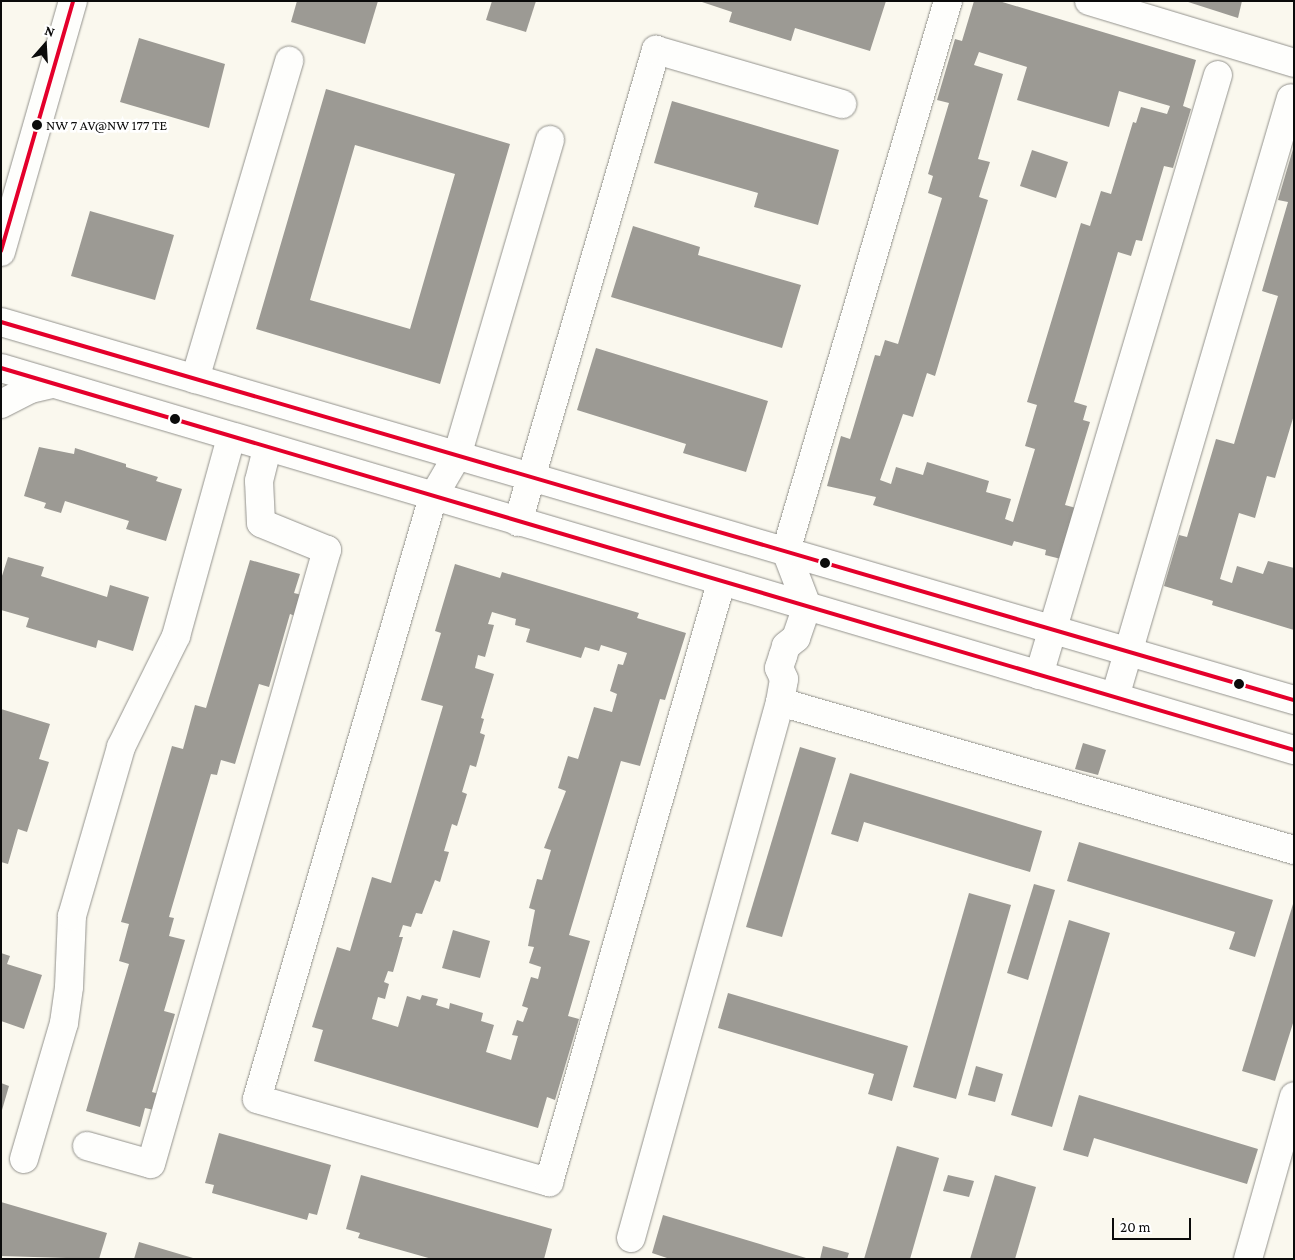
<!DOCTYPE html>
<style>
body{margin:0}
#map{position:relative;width:1295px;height:1260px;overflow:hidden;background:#faf8ee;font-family:"Crimson Pro",serif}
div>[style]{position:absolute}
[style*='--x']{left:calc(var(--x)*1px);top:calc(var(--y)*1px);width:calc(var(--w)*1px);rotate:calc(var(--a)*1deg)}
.building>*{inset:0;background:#9c9a94}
.roads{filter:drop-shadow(0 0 1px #93928d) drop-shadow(0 0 1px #93928d)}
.minor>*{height:28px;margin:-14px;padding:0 14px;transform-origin:14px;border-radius:14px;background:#fefefc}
.bus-1>*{height:4px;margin:-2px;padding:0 2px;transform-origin:2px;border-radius:2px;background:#e4002b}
.dots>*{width:14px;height:14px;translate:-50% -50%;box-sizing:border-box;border:2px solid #fff;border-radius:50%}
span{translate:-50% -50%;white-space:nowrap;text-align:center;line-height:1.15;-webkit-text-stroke:5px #fff;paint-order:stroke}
.bus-label{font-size:14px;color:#0b0b0b}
.left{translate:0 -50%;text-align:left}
.frame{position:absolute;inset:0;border:2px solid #0b0b0b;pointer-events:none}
.north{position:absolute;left:20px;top:20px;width:50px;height:50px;-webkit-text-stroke:4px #fff;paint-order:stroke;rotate:19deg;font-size:14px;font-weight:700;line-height:20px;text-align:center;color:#0b0b0b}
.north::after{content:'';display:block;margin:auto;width:18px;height:22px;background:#0b0b0b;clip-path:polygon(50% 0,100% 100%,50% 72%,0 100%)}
.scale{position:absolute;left:1112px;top:1218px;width:79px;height:22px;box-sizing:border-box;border:2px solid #0b0b0b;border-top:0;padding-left:6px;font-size:15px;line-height:18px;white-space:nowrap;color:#0b0b0b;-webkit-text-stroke:4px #fff;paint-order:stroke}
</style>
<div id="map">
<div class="building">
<i style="clip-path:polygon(297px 1px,378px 1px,365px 44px,291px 22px)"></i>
<i style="clip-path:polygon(492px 1px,536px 1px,526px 32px,486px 20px)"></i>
<i style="clip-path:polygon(699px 1px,886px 1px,870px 51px,795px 28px,791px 41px,729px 22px,732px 12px)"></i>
<i style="clip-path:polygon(evenodd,974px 1px,999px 1px,1196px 60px,1183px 106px,1191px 109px,1173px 168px,1164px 166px,1142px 241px,1136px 240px,1131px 256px,1118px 252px,1074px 402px,1087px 406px,1083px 420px,1090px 422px,1065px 505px,1076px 508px,1061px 559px,1045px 555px,1046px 550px,1014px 541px,1012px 546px,873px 505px,876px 497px,827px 486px,841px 436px,850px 439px,875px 355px,880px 356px,885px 340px,898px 344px,942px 198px,928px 193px,933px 176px,928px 174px,949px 103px,937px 100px,955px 39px,962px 41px,974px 1px,979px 52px,1027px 67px,1017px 100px,1109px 127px,1119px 91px,1170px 106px,1167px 114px,1141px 107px,1136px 123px,1133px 122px,1111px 194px,1101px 191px,1090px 226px,1081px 223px,1027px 402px,1037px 405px,1025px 446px,1035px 449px,1013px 522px,1005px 519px,1011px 499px,986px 492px,989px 481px,927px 462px,923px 475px,896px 467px,891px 484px,880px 480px,903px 414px,913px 417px,927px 373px,935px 376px,988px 200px,979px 197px,990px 162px,978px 159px,1003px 74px,974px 65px,979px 52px)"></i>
<i style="clip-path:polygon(1185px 1px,1242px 1px,1238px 18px)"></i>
<i style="clip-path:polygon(139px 38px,225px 64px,209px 128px,120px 102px)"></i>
<i style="clip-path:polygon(evenodd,326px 89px,510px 144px,440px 384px,256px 329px,326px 89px,355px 145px,455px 174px,410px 329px,310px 300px,355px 145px)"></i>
<i style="clip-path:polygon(672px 101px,839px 150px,818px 225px,754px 207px,758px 193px,654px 163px)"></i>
<i style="clip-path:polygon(1293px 149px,1294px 415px,1275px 478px,1267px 476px,1255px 518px,1239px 513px,1220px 579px,1232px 583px,1237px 566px,1263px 574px,1268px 561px,1294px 568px,1294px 630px,1212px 605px,1213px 601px,1164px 586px,1179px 535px,1187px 537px,1216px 439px,1234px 444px,1278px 296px,1262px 291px,1288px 202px,1278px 200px)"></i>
<i style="clip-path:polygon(1032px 150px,1068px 162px,1056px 198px,1020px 186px)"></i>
<i style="clip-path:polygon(90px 211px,174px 235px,155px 300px,71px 276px)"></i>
<i style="clip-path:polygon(633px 226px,700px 247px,698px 255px,801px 285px,782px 348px,611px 297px)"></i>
<i style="clip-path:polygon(596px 348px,768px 401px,746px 472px,683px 453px,686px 444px,577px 410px)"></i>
<i style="clip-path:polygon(39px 447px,74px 454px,75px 448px,126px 464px,126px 467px,158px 477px,156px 481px,182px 489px,166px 541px,126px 529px,129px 521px,65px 501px,61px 513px,44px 508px,46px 503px,24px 496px)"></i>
<i style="clip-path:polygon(8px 557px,44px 567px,41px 576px,107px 597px,110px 585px,149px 597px,133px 651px,98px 640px,96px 648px,26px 627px,29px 618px,1px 610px,1px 579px)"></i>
<i style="clip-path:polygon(250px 560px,300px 574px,294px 593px,302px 595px,295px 616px,290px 614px,269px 687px,259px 684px,235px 764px,221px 760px,217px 775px,211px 774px,169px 917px,174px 918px,169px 936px,185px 940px,164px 1011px,175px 1014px,152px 1092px,159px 1094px,154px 1110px,145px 1108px,140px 1127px,86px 1111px,129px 964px,119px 961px,129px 924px,121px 922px,172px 746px,183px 749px,195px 705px,206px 708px)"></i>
<i style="clip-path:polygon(evenodd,455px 564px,500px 578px,502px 572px,639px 613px,637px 618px,686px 633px,665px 700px,660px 699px,640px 766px,621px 761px,569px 935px,590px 941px,568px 1016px,579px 1019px,555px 1100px,547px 1097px,538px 1128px,314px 1061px,323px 1030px,312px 1027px,337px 947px,350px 951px,372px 877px,391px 883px,443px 706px,421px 700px,441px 633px,435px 631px,455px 564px,492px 612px,516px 619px,515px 625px,530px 629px,526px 642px,581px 658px,585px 647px,599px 651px,601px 645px,627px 653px,623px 665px,618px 664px,610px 691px,617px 694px,612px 712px,594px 707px,578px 759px,568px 756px,558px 788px,566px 791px,544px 848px,551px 850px,542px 880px,537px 879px,529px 908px,535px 910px,528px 946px,534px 947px,529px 963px,541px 967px,538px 979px,531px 977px,522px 1006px,528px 1008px,523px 1022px,517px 1020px,512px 1035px,518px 1036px,511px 1060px,486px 1052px,494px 1025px,481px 1021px,483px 1013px,450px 1003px,449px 1009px,436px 1005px,438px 999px,422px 995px,420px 1000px,407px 996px,398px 1027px,372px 1019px,378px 997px,385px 999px,389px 984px,384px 982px,388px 971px,393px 972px,403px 937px,399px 937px,403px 925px,411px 927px,416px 913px,422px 914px,435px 880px,440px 882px,449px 852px,444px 851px,452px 824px,457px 826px,467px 794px,462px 792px,470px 765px,476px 767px,485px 735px,480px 733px,484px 719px,481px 718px,494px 674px,475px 668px,478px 655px,485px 657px,494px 625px,488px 624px,492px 612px)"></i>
<i style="clip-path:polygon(1px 709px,50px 724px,39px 759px,49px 762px,27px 832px,18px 829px,8px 864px,1px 862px)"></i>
<i style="clip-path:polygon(1083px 743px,1106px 750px,1098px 775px,1075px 769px)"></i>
<i style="clip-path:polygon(800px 747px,836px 758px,782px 937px,746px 927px)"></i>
<i style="clip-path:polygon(850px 773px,1042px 831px,1030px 872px,864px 822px,858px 842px,831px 834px)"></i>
<i style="clip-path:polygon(1079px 842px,1273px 900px,1255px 957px,1229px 949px,1235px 932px,1067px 881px)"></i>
<i style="clip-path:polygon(1034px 884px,1055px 890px,1028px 980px,1007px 973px)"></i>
<i style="clip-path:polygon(969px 893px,1011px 905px,956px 1099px,913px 1087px)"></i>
<i style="clip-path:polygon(1293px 904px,1294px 1020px,1275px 1081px,1242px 1071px)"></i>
<i style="clip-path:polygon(1069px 920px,1110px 933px,1052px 1127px,1011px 1115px)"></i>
<i style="clip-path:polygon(453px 930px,490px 941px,480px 978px,442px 968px)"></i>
<i style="clip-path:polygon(1px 953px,10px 956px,7px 964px,42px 975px,24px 1029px,1px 1021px)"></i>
<i style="clip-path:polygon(728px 993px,908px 1046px,892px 1101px,868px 1094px,874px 1074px,718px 1028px)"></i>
<i style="clip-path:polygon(976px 1066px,1003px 1074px,995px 1102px,968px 1095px)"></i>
<i style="clip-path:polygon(1px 1083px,9px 1086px,2px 1110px,1px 1110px)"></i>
<i style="clip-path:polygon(1079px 1095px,1258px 1149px,1247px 1184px,1094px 1138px,1088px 1157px,1063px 1150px)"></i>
<i style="clip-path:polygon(219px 1133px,331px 1165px,317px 1215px,309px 1213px,307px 1220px,212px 1193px,214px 1185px,205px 1183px)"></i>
<i style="clip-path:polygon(897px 1146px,939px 1158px,910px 1259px,864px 1259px)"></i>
<i style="clip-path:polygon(361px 1175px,552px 1229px,544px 1259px,432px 1259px,358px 1238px,360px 1233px,346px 1229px)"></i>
<i style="clip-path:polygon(948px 1175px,974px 1181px,969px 1197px,943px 1191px)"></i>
<i style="clip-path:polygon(995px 1175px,1036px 1187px,1015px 1259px,970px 1259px)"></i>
<i style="clip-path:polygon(1px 1202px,107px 1233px,99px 1259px,1px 1256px)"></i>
<i style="clip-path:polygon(663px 1215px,806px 1258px,806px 1259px,670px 1259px,652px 1253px)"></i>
<i style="clip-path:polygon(139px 1242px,193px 1258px,193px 1259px,134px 1259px)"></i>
<i style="clip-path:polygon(823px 1246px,849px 1253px,847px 1259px,820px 1259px)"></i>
</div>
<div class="roads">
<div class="minor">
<i style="--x:1089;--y:1;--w:214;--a:16.8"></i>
<i style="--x:550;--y:140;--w:329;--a:106.4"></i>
<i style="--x:457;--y:456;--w:48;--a:120.3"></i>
<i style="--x:433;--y:497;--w:627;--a:106.3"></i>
<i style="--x:257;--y:1099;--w:304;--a:15.9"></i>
<i style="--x:549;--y:1182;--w:623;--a:-73.98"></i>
<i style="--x:1;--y:252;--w:261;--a:-74"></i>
<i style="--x:1;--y:322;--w:1347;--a:16.3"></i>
<i style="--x:1;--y:368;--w:1348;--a:16.46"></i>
<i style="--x:195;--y:379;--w:332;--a:-73.5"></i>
<i style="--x:1;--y:404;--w:33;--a:-27"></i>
<i style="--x:30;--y:389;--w:22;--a:-13"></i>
<i style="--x:518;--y:522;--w:492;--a:-73.7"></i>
<i style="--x:656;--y:50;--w:194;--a:16.2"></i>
<i style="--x:1039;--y:675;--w:626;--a:-73.39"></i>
<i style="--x:1115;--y:697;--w:624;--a:-73.63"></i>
<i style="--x:780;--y:702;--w:535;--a:16.06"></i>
<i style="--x:87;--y:1146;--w:66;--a:15.7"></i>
<i style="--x:151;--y:1164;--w:639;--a:-74.01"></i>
<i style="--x:327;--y:550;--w:71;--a:-157.8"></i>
<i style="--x:261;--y:523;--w:42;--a:-92.7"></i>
<i style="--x:259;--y:481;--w:34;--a:-76"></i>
<i style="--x:24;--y:1159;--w:142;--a:-73.6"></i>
<i style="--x:64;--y:1023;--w:36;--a:-82"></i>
<i style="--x:69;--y:987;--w:71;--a:-87.6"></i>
<i style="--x:72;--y:916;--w:176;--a:-73.8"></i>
<i style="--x:121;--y:747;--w:124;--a:-63.6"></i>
<i style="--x:176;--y:636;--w:205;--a:-74.5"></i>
<i style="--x:631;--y:1238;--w:556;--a:-74.46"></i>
<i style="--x:780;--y:702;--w:23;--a:-80"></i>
<i style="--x:784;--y:679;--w:12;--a:-114"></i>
<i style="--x:779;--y:668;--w:13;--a:-72"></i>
<i style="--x:783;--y:656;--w:10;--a:-73"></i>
<i style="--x:786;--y:646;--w:13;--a:-39"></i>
<i style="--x:796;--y:638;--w:34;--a:-71"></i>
<i style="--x:807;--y:606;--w:59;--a:-110.9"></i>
<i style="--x:786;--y:551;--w:573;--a:-73.59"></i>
<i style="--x:1248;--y:1259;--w:169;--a:-74.2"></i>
</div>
</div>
<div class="bus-1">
<i style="--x:1;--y:251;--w:260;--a:-73.9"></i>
<i style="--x:1;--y:322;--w:1347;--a:16.3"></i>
<i style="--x:1;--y:368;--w:1348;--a:16.46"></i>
</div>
<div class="dots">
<i style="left:37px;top:125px;background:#0b0b0b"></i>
<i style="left:175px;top:419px;background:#0b0b0b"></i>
<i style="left:825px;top:563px;background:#0b0b0b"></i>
<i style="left:1239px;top:684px;background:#0b0b0b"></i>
</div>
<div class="bus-label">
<span class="left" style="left:46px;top:125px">NW 7 AV@NW 177 TE</span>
</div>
<div class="frame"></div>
<div class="north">N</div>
<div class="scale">20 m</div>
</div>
